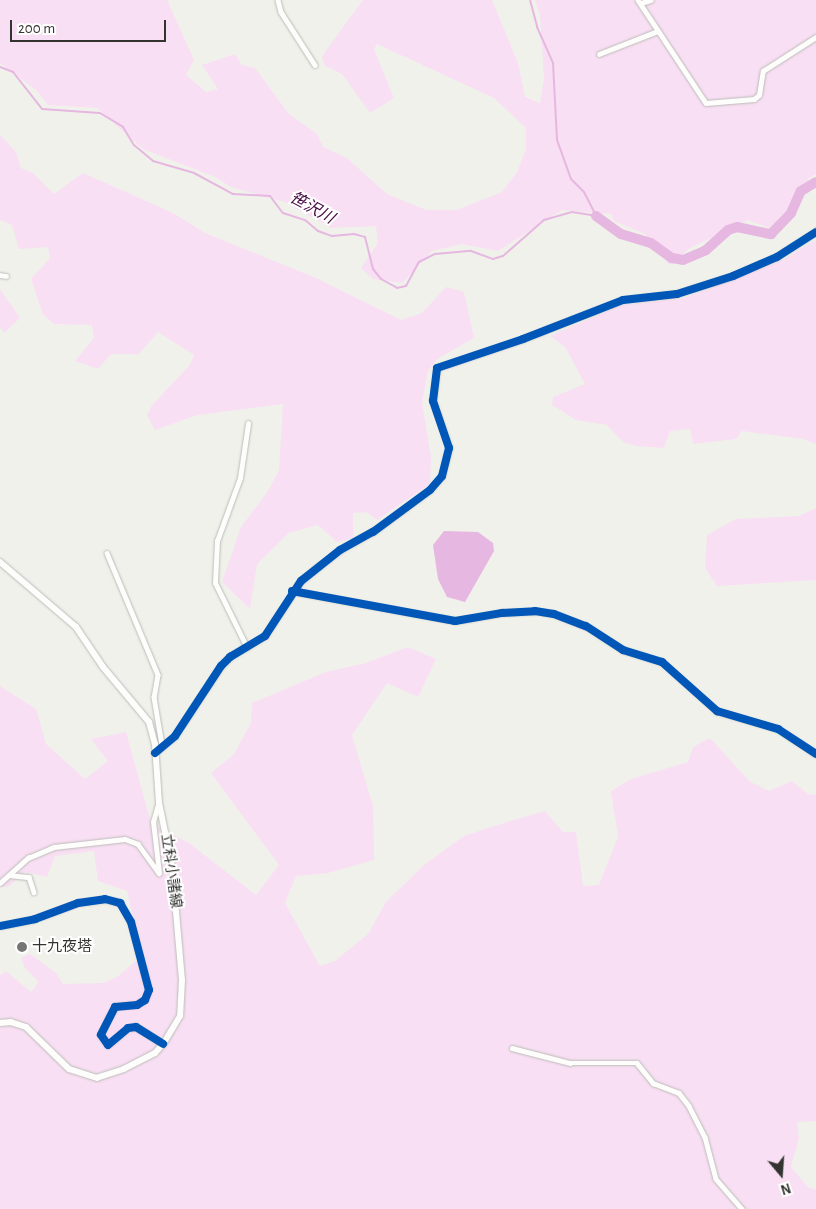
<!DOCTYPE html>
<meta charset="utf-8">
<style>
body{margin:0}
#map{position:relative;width:816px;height:1209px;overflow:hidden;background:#f1f1ec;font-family:"Alegreya Sans","Noto Sans JP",sans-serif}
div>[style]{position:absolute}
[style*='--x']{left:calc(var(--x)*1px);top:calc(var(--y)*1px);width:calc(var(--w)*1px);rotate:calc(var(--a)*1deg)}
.green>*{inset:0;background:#f8dff3}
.water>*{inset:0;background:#e6b7e0}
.stream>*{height:2px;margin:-1px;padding:0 1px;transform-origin:1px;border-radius:1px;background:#e6b7e0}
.river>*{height:10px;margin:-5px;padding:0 5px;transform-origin:5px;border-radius:5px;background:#e6b7e0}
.roads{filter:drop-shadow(0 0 1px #bcbcb8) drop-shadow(0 0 1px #bcbcb8)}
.street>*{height:4.5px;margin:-2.25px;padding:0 2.25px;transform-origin:2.25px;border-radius:2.25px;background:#fdfdfc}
.secondary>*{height:6px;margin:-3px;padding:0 3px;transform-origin:3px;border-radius:3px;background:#fdfdfc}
.cycleway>*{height:8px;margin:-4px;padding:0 4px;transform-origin:4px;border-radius:4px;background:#0057b8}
.dots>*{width:14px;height:14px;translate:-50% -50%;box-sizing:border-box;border:2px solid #fff;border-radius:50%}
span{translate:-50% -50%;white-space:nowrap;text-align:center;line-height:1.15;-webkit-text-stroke:4px #fff;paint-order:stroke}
.street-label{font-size:15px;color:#333330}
.poi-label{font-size:15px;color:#333330}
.left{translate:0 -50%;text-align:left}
.water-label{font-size:16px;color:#460a44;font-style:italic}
.north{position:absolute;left:756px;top:1149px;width:50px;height:50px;-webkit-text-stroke:4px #fff;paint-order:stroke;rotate:162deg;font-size:14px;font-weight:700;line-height:20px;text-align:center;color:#333330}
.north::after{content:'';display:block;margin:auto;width:18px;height:22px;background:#333330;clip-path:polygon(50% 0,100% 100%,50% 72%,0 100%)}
.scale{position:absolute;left:10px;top:20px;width:156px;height:22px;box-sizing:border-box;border:2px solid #333330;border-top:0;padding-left:6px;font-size:15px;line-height:18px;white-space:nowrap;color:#333330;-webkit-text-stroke:4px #fff;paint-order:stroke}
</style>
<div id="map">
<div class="green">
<i style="clip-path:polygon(0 0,167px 0,194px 60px,186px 75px,206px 92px,218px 89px,202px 65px,235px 54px,242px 65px,255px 68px,289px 114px,317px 134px,323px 147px,347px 158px,387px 194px,426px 210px,457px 210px,502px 192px,517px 172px,526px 149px,526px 128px,494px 98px,377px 44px,374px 49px,394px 98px,370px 113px,342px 74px,324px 65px,322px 56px,363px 0,492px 0,518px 63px,525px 97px,540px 103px,544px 79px,540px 15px,535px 0,816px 0,816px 174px,810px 177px,782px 217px,769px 228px,748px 220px,690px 248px,669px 265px,645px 234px,614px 221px,611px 214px,562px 210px,498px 251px,462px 244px,432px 251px,402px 283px,373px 279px,361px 268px,378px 243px,376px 226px,331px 228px,285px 202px,231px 187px,215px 177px,143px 149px,97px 108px,48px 105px,36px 90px,0 63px)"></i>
<i style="clip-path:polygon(0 135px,16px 152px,21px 168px,34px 174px,54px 194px,83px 173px,173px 213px,205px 233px,316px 278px,401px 320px,422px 313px,446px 287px,464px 292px,474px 338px,437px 359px,428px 371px,422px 402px,431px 457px,430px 484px,377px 520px,366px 512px,353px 513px,353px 538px,337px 542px,318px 525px,289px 533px,257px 564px,250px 609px,222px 582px,241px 527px,268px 491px,279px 470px,283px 404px,197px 415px,155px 430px,147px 415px,152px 405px,190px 365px,194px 355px,158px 332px,139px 354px,111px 354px,98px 369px,75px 361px,94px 338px,92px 325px,54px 324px,43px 315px,31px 279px,50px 258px,48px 247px,19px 249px,12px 225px,0 220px)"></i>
<i style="clip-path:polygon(816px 240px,816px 444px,803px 439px,742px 431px,736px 439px,693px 444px,690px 429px,670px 431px,664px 448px,636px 446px,623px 442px,607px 425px,576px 420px,552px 405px,553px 397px,585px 384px,565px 347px,550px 336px,622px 305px,684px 298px,783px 260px)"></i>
<i style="clip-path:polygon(0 289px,20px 318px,4px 333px,0 327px)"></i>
<i style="clip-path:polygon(816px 508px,816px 580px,717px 586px,705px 568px,707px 535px,736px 519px,799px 516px)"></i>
<i style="clip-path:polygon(408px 647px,436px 659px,418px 697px,387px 683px,352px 735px,373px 806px,374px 860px,328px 873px,296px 876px,285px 903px,320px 966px,335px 961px,368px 934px,386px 902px,424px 865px,464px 836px,510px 821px,545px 811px,563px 832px,576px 832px,583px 886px,599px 885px,618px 837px,611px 791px,631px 779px,688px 762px,693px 747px,710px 738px,749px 781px,769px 791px,792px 781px,808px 794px,816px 795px,816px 1121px,797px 1122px,799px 1138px,791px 1167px,808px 1187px,816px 1190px,816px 1209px,0 1209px,0 975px,6px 971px,31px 992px,39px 982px,25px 968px,21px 958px,30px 954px,56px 973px,63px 984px,103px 983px,117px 977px,142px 956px,127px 891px,98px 881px,94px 851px,55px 856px,47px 877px,25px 872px,8px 887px,0 887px,0 686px,36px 709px,46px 744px,85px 779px,108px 761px,91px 739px,126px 732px,151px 823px,189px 843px,256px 895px,279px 865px,211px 773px,234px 754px,251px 723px,252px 703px,326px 672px,366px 663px)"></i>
</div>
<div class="water">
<i style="clip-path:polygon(444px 531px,478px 532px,493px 543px,494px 551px,465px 602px,447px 597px,438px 579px,433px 545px)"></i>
</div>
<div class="stream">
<i style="--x:530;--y:0;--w:28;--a:75"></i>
<i style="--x:537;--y:27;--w:39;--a:66"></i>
<i style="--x:553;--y:63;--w:77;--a:87"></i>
<i style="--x:557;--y:140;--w:41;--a:70.3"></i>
<i style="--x:571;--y:179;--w:18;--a:45"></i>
<i style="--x:584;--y:192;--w:27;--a:63"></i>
<i style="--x:0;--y:67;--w:14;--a:21"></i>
<i style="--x:13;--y:72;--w:47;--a:51.9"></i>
<i style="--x:42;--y:109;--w:58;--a:3.9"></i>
<i style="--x:100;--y:113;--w:27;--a:31"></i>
<i style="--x:123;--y:127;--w:21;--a:59"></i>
<i style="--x:134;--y:145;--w:25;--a:40"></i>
<i style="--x:153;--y:161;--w:43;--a:16.3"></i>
<i style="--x:194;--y:173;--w:44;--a:28.3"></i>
<i style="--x:233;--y:194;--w:37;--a:3"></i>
<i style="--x:270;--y:196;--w:21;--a:53"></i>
<i style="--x:283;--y:213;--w:23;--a:18"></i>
<i style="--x:305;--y:220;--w:17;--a:40"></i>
<i style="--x:318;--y:231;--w:15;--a:20"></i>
<i style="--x:332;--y:236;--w:22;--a:-5"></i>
<i style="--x:354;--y:234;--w:11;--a:15"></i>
<i style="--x:365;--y:237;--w:33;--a:76"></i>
<i style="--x:373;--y:269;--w:13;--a:51"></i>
<i style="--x:381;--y:279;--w:18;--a:29"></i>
<i style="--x:397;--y:288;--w:9;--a:-13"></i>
<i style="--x:406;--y:286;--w:27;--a:-62"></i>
<i style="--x:419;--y:262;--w:18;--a:-27"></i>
<i style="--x:435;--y:254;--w:36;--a:-5"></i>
<i style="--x:471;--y:251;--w:23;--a:20"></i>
<i style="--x:493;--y:259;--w:10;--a:-17"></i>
<i style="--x:503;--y:256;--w:55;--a:-41.3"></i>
<i style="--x:544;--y:220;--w:29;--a:-16"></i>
<i style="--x:572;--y:212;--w:24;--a:9"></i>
</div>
<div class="river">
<i style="--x:596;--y:216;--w:31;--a:36"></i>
<i style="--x:621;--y:234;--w:31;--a:17"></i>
<i style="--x:651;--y:243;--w:26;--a:36"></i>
<i style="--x:672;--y:258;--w:11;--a:10"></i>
<i style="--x:683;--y:260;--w:25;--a:-23"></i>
<i style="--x:706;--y:250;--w:30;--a:-42"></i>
<i style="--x:728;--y:230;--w:9;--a:-18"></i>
<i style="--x:737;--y:227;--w:35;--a:12"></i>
<i style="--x:771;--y:234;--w:29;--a:-46"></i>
<i style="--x:791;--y:213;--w:24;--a:-66"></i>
<i style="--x:801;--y:191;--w:17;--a:-31"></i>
</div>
<div class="roads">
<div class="street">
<i style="--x:278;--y:0;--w:12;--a:76"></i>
<i style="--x:281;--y:12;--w:63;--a:57.3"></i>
<i style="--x:638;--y:0;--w:123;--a:56.6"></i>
<i style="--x:706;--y:103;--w:48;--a:-4.8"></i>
<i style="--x:754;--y:99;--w:6;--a:-39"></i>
<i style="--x:759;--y:95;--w:24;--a:-81"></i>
<i style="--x:763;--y:71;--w:63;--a:-32.7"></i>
<i style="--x:641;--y:3;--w:10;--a:-17"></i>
<i style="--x:599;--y:54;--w:63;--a:-21.3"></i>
<i style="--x:0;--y:275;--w:6;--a:9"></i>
<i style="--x:107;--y:553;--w:132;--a:67.3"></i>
<i style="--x:158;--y:675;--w:22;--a:100"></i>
<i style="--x:154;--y:697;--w:49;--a:80.5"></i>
<i style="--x:162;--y:745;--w:9;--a:131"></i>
<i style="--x:292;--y:591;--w:166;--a:10.4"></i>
<i style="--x:455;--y:621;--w:48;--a:-9.7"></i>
<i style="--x:502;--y:613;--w:33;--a:-3"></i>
<i style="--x:535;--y:611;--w:19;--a:9"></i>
<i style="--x:554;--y:614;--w:34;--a:21"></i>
<i style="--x:586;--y:626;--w:44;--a:33"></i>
<i style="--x:623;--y:650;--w:41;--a:17.1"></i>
<i style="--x:662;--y:662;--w:74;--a:41.7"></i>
<i style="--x:717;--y:711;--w:64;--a:16.4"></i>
<i style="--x:778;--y:729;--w:45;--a:33.3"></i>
<i style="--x:247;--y:648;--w:72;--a:-116.2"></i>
<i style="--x:215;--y:583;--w:42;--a:-87.3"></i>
<i style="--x:217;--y:541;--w:67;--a:-69.9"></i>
<i style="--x:240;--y:478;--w:55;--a:-81.6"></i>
<i style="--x:155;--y:753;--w:26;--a:-40"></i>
<i style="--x:175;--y:736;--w:84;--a:-56.7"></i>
<i style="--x:221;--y:666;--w:13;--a:-45"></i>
<i style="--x:230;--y:657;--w:41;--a:-31"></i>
<i style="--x:265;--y:636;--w:66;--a:-56.8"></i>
<i style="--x:301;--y:581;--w:50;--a:-38.5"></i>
<i style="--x:340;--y:550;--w:38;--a:-29"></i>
<i style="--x:373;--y:532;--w:71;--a:-36.4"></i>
<i style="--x:430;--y:490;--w:18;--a:-49"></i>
<i style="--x:442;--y:476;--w:29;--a:-76"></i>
<i style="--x:449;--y:448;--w:50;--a:-108.8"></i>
<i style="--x:433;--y:401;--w:33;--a:-83"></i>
<i style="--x:437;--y:368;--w:91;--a:-18.6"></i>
<i style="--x:523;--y:339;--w:107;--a:-21.3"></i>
<i style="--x:623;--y:300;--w:54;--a:-6.3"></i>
<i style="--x:677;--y:294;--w:59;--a:-17.8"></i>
<i style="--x:733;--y:276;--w:48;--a:-23.4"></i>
<i style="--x:777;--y:257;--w:46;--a:-32.7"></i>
<i style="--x:9;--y:875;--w:20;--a:6"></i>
<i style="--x:29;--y:877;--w:16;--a:72"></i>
<i style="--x:0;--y:883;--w:38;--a:-42"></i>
<i style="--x:28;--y:858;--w:28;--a:-23"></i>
<i style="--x:54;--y:847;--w:71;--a:-6.4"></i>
<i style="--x:125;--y:839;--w:14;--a:21"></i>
<i style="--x:138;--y:844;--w:36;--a:54"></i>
<i style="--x:159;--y:873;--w:51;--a:-96.7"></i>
<i style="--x:153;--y:822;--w:18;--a:-74"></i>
<i style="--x:0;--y:926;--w:36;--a:-11"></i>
<i style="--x:35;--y:919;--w:46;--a:-20.4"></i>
<i style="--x:78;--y:903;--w:27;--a:-8"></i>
<i style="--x:105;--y:899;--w:16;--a:15"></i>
<i style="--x:120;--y:903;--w:22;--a:60"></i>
<i style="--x:131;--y:922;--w:70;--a:75.2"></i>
<i style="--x:149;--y:990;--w:11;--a:112"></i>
<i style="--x:145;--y:1000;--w:9;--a:148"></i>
<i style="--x:137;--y:1005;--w:22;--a:175"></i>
<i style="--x:115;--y:1007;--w:31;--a:117"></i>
<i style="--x:101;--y:1035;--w:12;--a:55"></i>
<i style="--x:108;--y:1045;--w:26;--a:-40"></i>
<i style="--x:128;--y:1028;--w:8;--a:-7"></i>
<i style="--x:136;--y:1027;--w:32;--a:32"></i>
<i style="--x:512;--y:1048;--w:60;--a:14.5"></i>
<i style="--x:570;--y:1063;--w:67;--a:0"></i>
<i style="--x:637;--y:1063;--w:26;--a:51"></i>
<i style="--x:653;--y:1083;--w:28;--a:21"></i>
<i style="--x:679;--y:1093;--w:16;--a:52"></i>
<i style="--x:689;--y:1106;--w:35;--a:63"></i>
<i style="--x:705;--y:1137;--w:43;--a:75.3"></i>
<i style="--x:716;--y:1179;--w:40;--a:49"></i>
</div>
<div class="secondary">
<i style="--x:0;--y:562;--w:100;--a:40.5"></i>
<i style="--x:76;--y:627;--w:48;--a:56"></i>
<i style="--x:103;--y:667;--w:72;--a:50.1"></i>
<i style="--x:149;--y:722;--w:23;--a:75"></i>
<i style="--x:155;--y:744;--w:59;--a:86.1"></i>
<i style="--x:159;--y:803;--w:64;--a:78.3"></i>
<i style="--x:172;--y:866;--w:114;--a:85"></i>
<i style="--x:182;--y:980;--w:36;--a:93"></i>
<i style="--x:180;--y:1016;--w:33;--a:121"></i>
<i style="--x:163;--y:1044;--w:12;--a:132"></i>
<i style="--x:155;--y:1053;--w:35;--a:153"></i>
<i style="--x:124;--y:1069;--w:28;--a:162"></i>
<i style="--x:97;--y:1078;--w:29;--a:-162"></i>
<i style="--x:69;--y:1069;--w:60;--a:-135.7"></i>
<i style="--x:26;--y:1027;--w:16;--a:-162"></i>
<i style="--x:11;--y:1022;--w:11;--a:175"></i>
</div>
</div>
<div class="cycleway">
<i style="--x:292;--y:591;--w:166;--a:10.4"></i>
<i style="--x:455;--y:621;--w:48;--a:-9.7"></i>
<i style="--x:502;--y:613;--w:33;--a:-3"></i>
<i style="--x:535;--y:611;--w:19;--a:9"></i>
<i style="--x:554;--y:614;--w:34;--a:21"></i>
<i style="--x:586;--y:626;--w:44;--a:33"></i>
<i style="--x:623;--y:650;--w:41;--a:17.1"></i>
<i style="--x:662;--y:662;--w:74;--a:41.7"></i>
<i style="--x:717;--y:711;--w:64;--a:16.4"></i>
<i style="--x:778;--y:729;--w:45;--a:33.3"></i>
<i style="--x:155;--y:753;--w:26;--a:-40"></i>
<i style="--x:175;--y:736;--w:84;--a:-56.7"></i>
<i style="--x:221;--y:666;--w:13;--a:-45"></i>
<i style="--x:230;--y:657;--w:41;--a:-31"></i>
<i style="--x:265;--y:636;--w:66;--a:-56.8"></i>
<i style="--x:301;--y:581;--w:50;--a:-38.5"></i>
<i style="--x:340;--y:550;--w:38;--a:-29"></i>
<i style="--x:373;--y:532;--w:71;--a:-36.4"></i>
<i style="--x:430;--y:490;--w:18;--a:-49"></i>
<i style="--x:442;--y:476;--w:29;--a:-76"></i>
<i style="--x:449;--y:448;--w:50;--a:-108.8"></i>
<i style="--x:433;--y:401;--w:33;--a:-83"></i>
<i style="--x:437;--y:368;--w:91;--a:-18.6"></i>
<i style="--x:523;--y:339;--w:107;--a:-21.3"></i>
<i style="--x:623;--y:300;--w:54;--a:-6.3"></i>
<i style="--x:677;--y:294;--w:59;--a:-17.8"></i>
<i style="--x:733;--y:276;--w:48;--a:-23.4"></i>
<i style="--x:777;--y:257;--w:46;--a:-32.7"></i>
<i style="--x:0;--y:926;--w:36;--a:-11"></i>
<i style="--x:35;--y:919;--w:46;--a:-20.4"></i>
<i style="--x:78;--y:903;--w:27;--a:-8"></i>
<i style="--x:105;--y:899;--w:16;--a:15"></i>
<i style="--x:120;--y:903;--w:22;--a:60"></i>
<i style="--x:131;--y:922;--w:70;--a:75.2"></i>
<i style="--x:149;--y:990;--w:11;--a:112"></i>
<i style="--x:145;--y:1000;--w:9;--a:148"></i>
<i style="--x:137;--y:1005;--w:22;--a:175"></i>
<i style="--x:115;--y:1007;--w:31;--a:117"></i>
<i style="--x:101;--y:1035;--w:12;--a:55"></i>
<i style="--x:108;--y:1045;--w:26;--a:-40"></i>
<i style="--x:128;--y:1028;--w:8;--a:-7"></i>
<i style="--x:136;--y:1027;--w:32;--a:32"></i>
</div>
<div class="dots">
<i style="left:22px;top:947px;background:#767672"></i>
</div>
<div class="street-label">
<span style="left:171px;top:871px;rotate:82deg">立科小諸線</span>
</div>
<div class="poi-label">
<span class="left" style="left:32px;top:947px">十九夜塔</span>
</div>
<div class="water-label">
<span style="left:312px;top:208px;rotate:29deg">笹沢川</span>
</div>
<div class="north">N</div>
<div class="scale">200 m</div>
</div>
